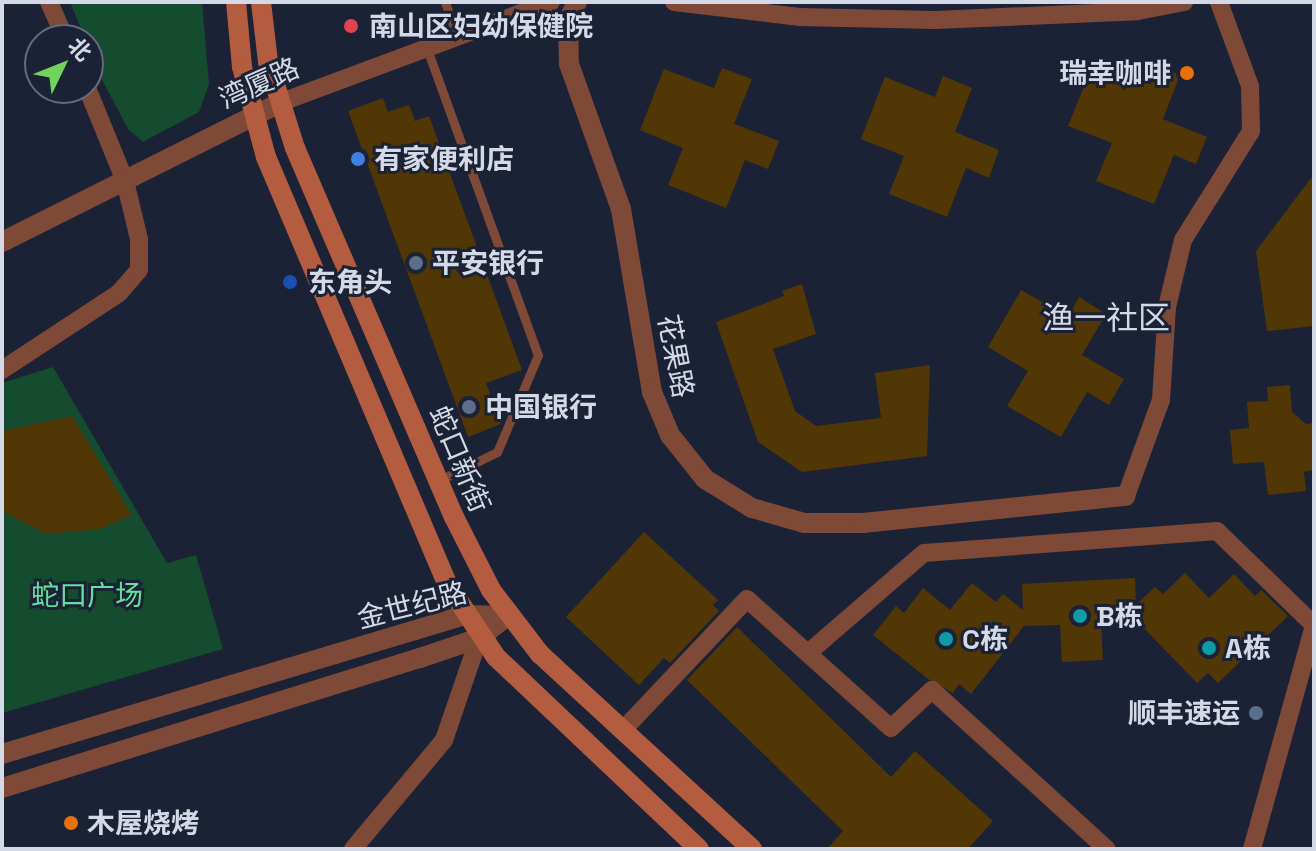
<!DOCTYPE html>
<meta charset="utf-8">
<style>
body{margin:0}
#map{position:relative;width:1316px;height:851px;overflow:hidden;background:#1b2235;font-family:"Space Grotesk","Noto Sans SC",sans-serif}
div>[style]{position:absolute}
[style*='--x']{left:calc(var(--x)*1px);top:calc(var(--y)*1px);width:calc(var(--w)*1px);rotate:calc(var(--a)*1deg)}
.green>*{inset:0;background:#154b2e}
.building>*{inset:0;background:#513706}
.service>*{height:9px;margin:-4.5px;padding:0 4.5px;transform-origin:4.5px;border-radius:4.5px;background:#7f4937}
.minor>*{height:18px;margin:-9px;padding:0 9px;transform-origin:9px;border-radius:9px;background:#7f4937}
.tertiary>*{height:20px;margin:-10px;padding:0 10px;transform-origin:10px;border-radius:10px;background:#7f4937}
.secondary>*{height:20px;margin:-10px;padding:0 10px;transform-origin:10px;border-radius:10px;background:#b35c3f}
.dots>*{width:22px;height:22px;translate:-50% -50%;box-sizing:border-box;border:4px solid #1b2235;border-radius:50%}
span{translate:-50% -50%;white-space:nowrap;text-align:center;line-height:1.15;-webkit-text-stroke:6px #1b2235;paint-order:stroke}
.poi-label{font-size:28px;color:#d3d9e6;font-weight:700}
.left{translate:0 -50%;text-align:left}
.right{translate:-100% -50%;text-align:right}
.street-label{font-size:28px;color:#d3d9e6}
.park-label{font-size:28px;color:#66df9a}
.quarter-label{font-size:32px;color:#d3d9e6}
.frame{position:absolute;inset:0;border:4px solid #d3d9e6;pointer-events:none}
.north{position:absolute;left:24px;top:24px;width:80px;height:80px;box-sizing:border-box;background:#1b2235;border:2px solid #656b7c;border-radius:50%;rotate:47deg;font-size:22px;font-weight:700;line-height:32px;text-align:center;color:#d3d9e6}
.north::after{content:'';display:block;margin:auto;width:28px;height:36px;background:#73d25c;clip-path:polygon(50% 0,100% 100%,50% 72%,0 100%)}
</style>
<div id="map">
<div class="green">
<i style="clip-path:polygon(70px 2px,202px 2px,209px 84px,199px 112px,143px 142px,128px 129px,102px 80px)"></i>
<i style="clip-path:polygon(53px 367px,167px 563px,196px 555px,223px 649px,2px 713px,2px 383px)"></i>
</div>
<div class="building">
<i style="clip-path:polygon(1151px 63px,1180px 75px,1163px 119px,1207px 137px,1196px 164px,1174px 155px,1154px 204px,1096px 181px,1112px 143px,1068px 126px,1093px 64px,1143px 84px)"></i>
<i style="clip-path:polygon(722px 68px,752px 79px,734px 124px,779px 141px,768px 169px,745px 160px,726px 208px,668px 185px,683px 148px,640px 130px,664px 69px,714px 88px)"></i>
<i style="clip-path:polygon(943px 76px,972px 88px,955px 132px,999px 150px,989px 178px,966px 168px,947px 217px,889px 194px,904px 156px,861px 139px,885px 77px,935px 97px)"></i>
<i style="clip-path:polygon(383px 98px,388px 112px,409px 105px,415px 121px,429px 116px,522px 370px,486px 383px,501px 424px,468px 437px,348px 111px)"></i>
<i style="clip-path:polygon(1314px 174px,1314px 326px,1267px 331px,1256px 251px)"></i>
<i style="clip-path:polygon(802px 284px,816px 334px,773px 349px,795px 411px,816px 426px,881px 418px,875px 373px,930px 365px,927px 456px,802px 472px,758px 442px,716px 322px,784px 296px,782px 291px)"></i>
<i style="clip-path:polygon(1021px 290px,1068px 317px,1079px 297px,1106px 314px,1082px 355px,1124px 379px,1109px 405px,1087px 392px,1061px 437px,1007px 406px,1028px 371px,988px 347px)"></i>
<i style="clip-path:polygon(1290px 385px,1292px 412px,1306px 424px,1314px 423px,1314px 470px,1304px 472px,1306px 491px,1268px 495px,1264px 462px,1233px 464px,1230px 430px,1249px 428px,1247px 402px,1268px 401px,1267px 387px)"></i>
<i style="clip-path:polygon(72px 416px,132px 515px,99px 529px,46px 534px,2px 511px,2px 431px)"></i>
<i style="clip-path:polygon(644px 532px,718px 600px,713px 605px,719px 611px,670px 663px,664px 658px,639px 685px,566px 617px)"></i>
<i style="clip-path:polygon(1185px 573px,1209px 598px,1234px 574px,1255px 596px,1261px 590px,1288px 616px,1218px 683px,1208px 673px,1197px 683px,1137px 621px,1101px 622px,1103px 660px,1062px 662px,1060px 625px,1024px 626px,971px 694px,959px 684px,953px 693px,928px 679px,873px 635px,896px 606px,904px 613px,923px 588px,950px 610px,972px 583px,996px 602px,1003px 594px,1023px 610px,1022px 584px,1135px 578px,1136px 605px,1155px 587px,1163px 594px)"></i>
<i style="clip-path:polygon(737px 627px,891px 777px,915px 751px,993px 821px,968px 849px,827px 849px,843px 831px,687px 680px)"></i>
</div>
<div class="service">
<i style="--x:445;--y:2;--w:34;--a:71"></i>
<i style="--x:426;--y:46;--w:329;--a:70.1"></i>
<i style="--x:538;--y:355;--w:105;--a:112.9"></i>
<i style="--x:497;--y:452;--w:66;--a:153.8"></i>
</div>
<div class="minor">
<i style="--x:49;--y:2;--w:42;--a:65.9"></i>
<i style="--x:674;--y:2;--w:127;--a:6.8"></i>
<i style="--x:800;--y:17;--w:135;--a:1.3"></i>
<i style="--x:935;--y:20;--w:203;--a:-2.5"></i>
<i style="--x:1138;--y:11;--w:47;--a:-11.1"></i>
<i style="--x:279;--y:103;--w:290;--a:-20.4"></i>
<i style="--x:2;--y:370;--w:140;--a:-33.3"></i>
<i style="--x:119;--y:293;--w:30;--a:-49"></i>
<i style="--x:139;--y:270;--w:31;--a:-90"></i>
<i style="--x:139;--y:239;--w:60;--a:-103.6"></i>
<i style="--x:125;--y:181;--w:100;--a:-112.2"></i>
<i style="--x:1126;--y:496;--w:102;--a:-70"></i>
<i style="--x:1161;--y:400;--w:93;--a:-86.3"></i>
<i style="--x:1167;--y:307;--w:69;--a:-76.6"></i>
<i style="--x:1183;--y:240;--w:128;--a:-58"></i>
<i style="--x:1251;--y:131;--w:45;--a:-91.3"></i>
<i style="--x:1250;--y:86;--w:90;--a:-110.3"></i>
<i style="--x:808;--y:653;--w:153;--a:-40.8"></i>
<i style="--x:924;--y:553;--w:294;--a:-4.3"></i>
<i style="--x:1217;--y:531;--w:135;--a:44.1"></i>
<i style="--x:623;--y:730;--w:180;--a:-46.6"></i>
<i style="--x:747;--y:599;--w:193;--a:41.9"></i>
<i style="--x:891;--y:728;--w:56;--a:-42.8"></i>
<i style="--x:932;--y:690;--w:236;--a:42.3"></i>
<i style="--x:353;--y:849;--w:142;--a:-50.1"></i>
<i style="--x:444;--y:740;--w:108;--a:-71.1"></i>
<i style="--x:1252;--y:849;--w:231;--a:-74.5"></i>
</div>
<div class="tertiary">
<i style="--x:577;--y:2;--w:21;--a:115"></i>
<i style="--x:568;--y:21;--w:43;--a:88.7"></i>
<i style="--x:569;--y:64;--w:154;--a:70.3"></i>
<i style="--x:621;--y:209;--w:186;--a:80.4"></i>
<i style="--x:652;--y:392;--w:47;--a:67.3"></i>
<i style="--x:670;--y:435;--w:56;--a:51.5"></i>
<i style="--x:705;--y:479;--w:55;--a:31.7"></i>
<i style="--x:752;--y:508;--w:54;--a:16.1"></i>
<i style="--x:804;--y:523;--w:59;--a:0"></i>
<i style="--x:863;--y:523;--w:264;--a:-5.9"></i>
<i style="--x:2;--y:242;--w:310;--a:-26.6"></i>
<i style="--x:2;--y:754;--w:482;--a:-16.7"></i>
<i style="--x:464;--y:615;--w:43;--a:1.3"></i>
<i style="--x:2;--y:788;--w:438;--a:-17.3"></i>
<i style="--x:420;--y:658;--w:62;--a:-18.7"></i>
<i style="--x:479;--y:638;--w:36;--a:-38"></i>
</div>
<div class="secondary">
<i style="--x:236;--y:2;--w:65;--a:84.7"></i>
<i style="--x:242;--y:67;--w:93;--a:75.1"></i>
<i style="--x:266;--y:157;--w:462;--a:67"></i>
<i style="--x:446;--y:582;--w:90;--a:56.3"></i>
<i style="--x:496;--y:657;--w:279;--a:43.4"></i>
<i style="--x:261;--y:2;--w:60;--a:83.3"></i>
<i style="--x:268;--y:62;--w:90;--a:72.6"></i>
<i style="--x:295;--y:148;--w:402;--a:66.7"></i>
<i style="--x:454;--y:517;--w:82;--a:63.1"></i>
<i style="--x:491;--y:590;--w:81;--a:52.6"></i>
<i style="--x:540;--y:654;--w:288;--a:42.6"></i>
</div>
<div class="dots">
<i style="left:351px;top:26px;background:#e0444e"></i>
<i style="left:1187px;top:73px;background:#e8710a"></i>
<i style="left:358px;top:159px;background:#3f7fe0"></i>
<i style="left:416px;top:263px;background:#5c6f8a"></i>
<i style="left:290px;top:282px;background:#1a4fb4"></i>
<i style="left:469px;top:407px;background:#5c6f8a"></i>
<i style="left:1080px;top:616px;background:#0f9aa8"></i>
<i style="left:946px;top:639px;background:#0f9aa8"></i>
<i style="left:1209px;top:648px;background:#0f9aa8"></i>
<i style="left:1256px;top:713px;background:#5c6f8a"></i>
<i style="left:71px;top:823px;background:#e8710a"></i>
</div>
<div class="poi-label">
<span class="left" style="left:369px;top:26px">南山区妇幼保健院</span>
<span class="right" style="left:1171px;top:73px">瑞幸咖啡</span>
<span class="left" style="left:374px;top:159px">有家便利店</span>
<span class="left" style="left:432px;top:263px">平安银行</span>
<span class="left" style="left:308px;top:282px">东角头</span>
<span class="left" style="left:485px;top:407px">中国银行</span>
<span class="left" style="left:1096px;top:616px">B栋</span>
<span class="left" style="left:962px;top:639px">C栋</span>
<span class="left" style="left:1225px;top:648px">A栋</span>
<span class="right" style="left:1240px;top:713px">顺丰速运</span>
<span class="left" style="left:87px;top:823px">木屋烧烤</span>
</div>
<div class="street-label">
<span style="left:259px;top:83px;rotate:-24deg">湾厦路</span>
<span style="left:676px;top:356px;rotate:79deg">花果路</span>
<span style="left:460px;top:459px;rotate:67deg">蛇口新街</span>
<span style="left:412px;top:605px;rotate:-14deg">金世纪路</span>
</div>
<div class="park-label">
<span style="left:87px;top:595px">蛇口广场</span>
</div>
<div class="quarter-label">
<span style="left:1106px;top:318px">渔一社区</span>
</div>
<div class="frame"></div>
<div class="north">北</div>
</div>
